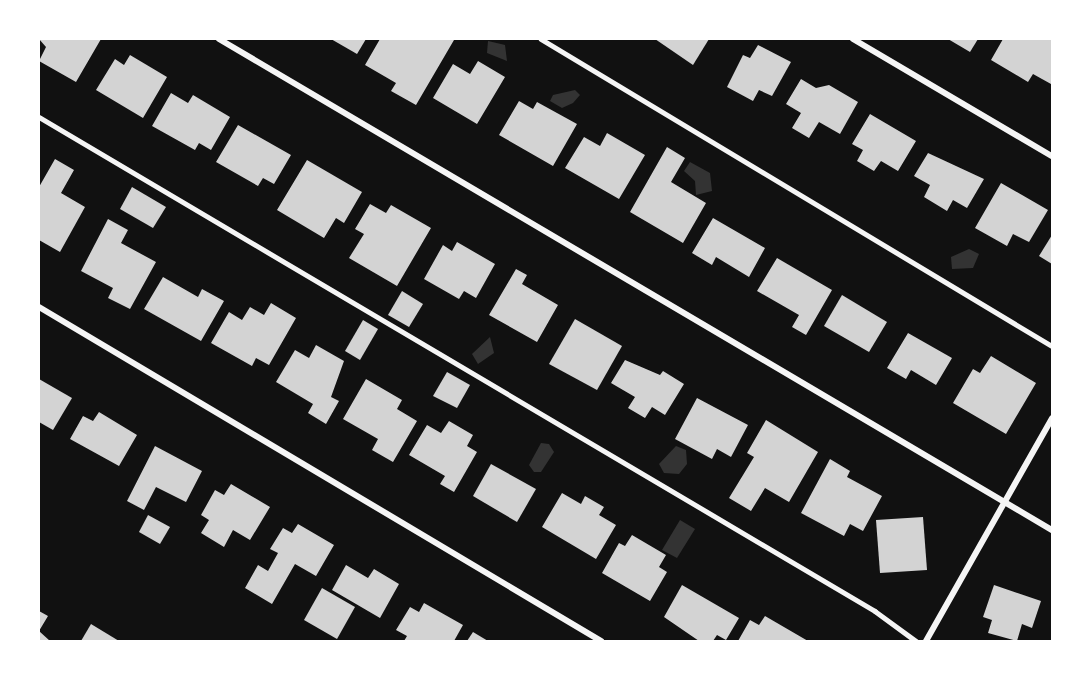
<!DOCTYPE html>
<style>
body{margin:0}
#map{position:relative;width:1091px;height:680px;overflow:hidden;background:#111;font-family:Jost,sans-serif}
div>[style]{position:absolute}
[style*='--x']{left:calc(var(--x)*1px);top:calc(var(--y)*1px);width:calc(var(--w)*1px);rotate:calc(var(--a)*1deg)}
.water>*{inset:0;background:#333}
.building>*{inset:0;background:#d3d3d3}
.service>*{height:4.5px;margin:-2.25px;padding:0 2.25px;transform-origin:2.25px;border-radius:2.25px;background:#f5f5f5}
.minor>*{height:6px;margin:-3px;padding:0 3px;transform-origin:3px;border-radius:3px;background:#f5f5f5}
span{translate:-50% -50%;white-space:nowrap;text-align:center;line-height:1.15;-webkit-text-stroke:4.5px #fff;paint-order:stroke}
.frame{position:absolute;inset:0;border:40px solid #fff;pointer-events:none}
</style>
<div id="map">
<div class="water">
<i style="clip-path:polygon(488px 41px,505px 45px,507px 61px,487px 53px)"></i>
<i style="clip-path:polygon(575px 90px,580px 95px,573px 103px,562px 108px,550px 101px,553px 95px)"></i>
<i style="clip-path:polygon(690px 162px,710px 173px,712px 191px,696px 195px,695px 181px,684px 171px)"></i>
<i style="clip-path:polygon(969px 249px,979px 254px,973px 268px,952px 269px,951px 257px)"></i>
<i style="clip-path:polygon(490px 337px,494px 353px,478px 364px,472px 354px)"></i>
<i style="clip-path:polygon(541px 443px,549px 444px,554px 452px,541px 472px,534px 472px,529px 465px)"></i>
<i style="clip-path:polygon(676px 446px,686px 450px,687px 464px,679px 474px,664px 473px,659px 464px)"></i>
<i style="clip-path:polygon(680px 520px,695px 529px,677px 558px,662px 550px)"></i>
</div>
<div class="building">
<i style="clip-path:polygon(39px 39px,101px 39px,76px 82px,39px 61px,46px 47px)"></i>
<i style="clip-path:polygon(331px 39px,366px 39px,357px 54px)"></i>
<i style="clip-path:polygon(380px 39px,454px 40px,416px 105px,391px 91px,396px 83px,365px 65px)"></i>
<i style="clip-path:polygon(655px 39px,709px 39px,693px 65px)"></i>
<i style="clip-path:polygon(948px 39px,978px 39px,970px 52px)"></i>
<i style="clip-path:polygon(1003px 39px,1052px 39px,1051px 84px,1033px 74px,1028px 82px,991px 60px)"></i>
<i style="clip-path:polygon(758px 45px,791px 62px,772px 96px,759px 90px,753px 101px,727px 87px,743px 55px,750px 58px)"></i>
<i style="clip-path:polygon(130px 55px,167px 77px,143px 118px,96px 90px,115px 59px,124px 65px)"></i>
<i style="clip-path:polygon(478px 61px,505px 77px,477px 124px,433px 98px,453px 64px,470px 74px)"></i>
<i style="clip-path:polygon(801px 79px,816px 88px,829px 85px,858px 102px,840px 134px,819px 122px,809px 138px,792px 128px,801px 113px,786px 104px)"></i>
<i style="clip-path:polygon(171px 93px,188px 103px,193px 95px,230px 117px,211px 150px,199px 143px,195px 150px,152px 126px)"></i>
<i style="clip-path:polygon(519px 101px,533px 109px,537px 102px,577px 124px,553px 166px,499px 135px)"></i>
<i style="clip-path:polygon(870px 114px,916px 141px,898px 171px,881px 161px,874px 171px,857px 161px,863px 150px,852px 144px)"></i>
<i style="clip-path:polygon(238px 125px,291px 155px,274px 184px,263px 178px,258px 186px,216px 162px)"></i>
<i style="clip-path:polygon(607px 133px,645px 155px,619px 199px,565px 168px,584px 137px,600px 146px)"></i>
<i style="clip-path:polygon(667px 147px,685px 158px,671px 182px,706px 203px,683px 243px,630px 212px)"></i>
<i style="clip-path:polygon(928px 153px,984px 179px,967px 208px,953px 200px,947px 211px,924px 197px,930px 185px,914px 176px)"></i>
<i style="clip-path:polygon(55px 159px,74px 170px,61px 193px,85px 207px,60px 252px,39px 240px,39px 187px)"></i>
<i style="clip-path:polygon(307px 160px,362px 192px,344px 223px,336px 218px,324px 238px,277px 210px)"></i>
<i style="clip-path:polygon(1001px 183px,1048px 210px,1029px 242px,1013px 234px,1007px 246px,975px 228px)"></i>
<i style="clip-path:polygon(132px 187px,166px 207px,153px 228px,120px 209px)"></i>
<i style="clip-path:polygon(370px 204px,386px 213px,391px 205px,431px 228px,397px 286px,349px 258px,364px 234px,355px 229px)"></i>
<i style="clip-path:polygon(713px 218px,765px 248px,749px 277px,716px 257px,712px 265px,692px 253px)"></i>
<i style="clip-path:polygon(108px 219px,128px 230px,121px 243px,156px 262px,130px 309px,108px 298px,113px 288px,81px 271px)"></i>
<i style="clip-path:polygon(1052px 235px,1052px 264px,1039px 256px)"></i>
<i style="clip-path:polygon(457px 242px,495px 264px,476px 298px,464px 291px,459px 299px,424px 279px,443px 245px,452px 251px)"></i>
<i style="clip-path:polygon(777px 258px,832px 290px,806px 335px,792px 327px,799px 315px,757px 291px)"></i>
<i style="clip-path:polygon(516px 269px,527px 275px,522px 284px,558px 305px,537px 342px,489px 315px)"></i>
<i style="clip-path:polygon(163px 277px,198px 297px,202px 289px,224px 301px,201px 341px,144px 309px)"></i>
<i style="clip-path:polygon(402px 291px,423px 304px,409px 327px,388px 315px)"></i>
<i style="clip-path:polygon(842px 295px,887px 322px,869px 352px,824px 326px)"></i>
<i style="clip-path:polygon(271px 303px,296px 318px,269px 365px,256px 358px,252px 366px,211px 343px,229px 312px,242px 320px,250px 307px,264px 315px)"></i>
<i style="clip-path:polygon(575px 319px,622px 346px,597px 390px,549px 364px)"></i>
<i style="clip-path:polygon(363px 320px,378px 329px,360px 360px,345px 351px)"></i>
<i style="clip-path:polygon(908px 333px,952px 358px,936px 385px,911px 370px,906px 379px,887px 368px)"></i>
<i style="clip-path:polygon(316px 345px,344px 361px,331px 397px,339px 401px,326px 424px,308px 413px,313px 404px,276px 382px,295px 350px,309px 358px)"></i>
<i style="clip-path:polygon(991px 356px,1036px 383px,1006px 434px,953px 403px,973px 369px,980px 373px)"></i>
<i style="clip-path:polygon(625px 360px,660px 375px,663px 371px,684px 384px,665px 415px,652px 407px,645px 418px,628px 408px,635px 397px,611px 383px)"></i>
<i style="clip-path:polygon(447px 372px,470px 385px,457px 408px,433px 396px)"></i>
<i style="clip-path:polygon(39px 379px,72px 398px,53px 430px,39px 422px)"></i>
<i style="clip-path:polygon(366px 379px,402px 400px,397px 409px,417px 421px,393px 462px,372px 450px,378px 439px,343px 419px)"></i>
<i style="clip-path:polygon(697px 398px,748px 425px,731px 457px,717px 449px,712px 459px,675px 439px)"></i>
<i style="clip-path:polygon(99px 412px,137px 435px,119px 466px,70px 439px,83px 416px,93px 421px)"></i>
<i style="clip-path:polygon(766px 420px,818px 452px,789px 502px,765px 488px,751px 511px,729px 498px,754px 457px,747px 453px)"></i>
<i style="clip-path:polygon(449px 421px,473px 435px,467px 446px,477px 452px,454px 492px,440px 484px,445px 476px,409px 455px,427px 425px,441px 433px)"></i>
<i style="clip-path:polygon(155px 446px,202px 471px,186px 502px,156px 487px,144px 510px,127px 501px)"></i>
<i style="clip-path:polygon(830px 459px,850px 471px,847px 477px,882px 496px,863px 531px,850px 524px,844px 536px,801px 513px)"></i>
<i style="clip-path:polygon(491px 464px,536px 489px,517px 522px,473px 496px)"></i>
<i style="clip-path:polygon(231px 484px,270px 507px,250px 540px,233px 530px,224px 547px,201px 533px,209px 520px,201px 515px,215px 490px,224px 495px)"></i>
<i style="clip-path:polygon(562px 493px,581px 504px,585px 496px,604px 507px,599px 515px,616px 525px,596px 559px,542px 527px)"></i>
<i style="clip-path:polygon(148px 515px,170px 527px,160px 544px,139px 532px)"></i>
<i style="clip-path:polygon(923px 517px,927px 570px,880px 573px,876px 520px)"></i>
<i style="clip-path:polygon(298px 524px,334px 545px,316px 576px,295px 564px,272px 604px,245px 588px,258px 565px,268px 571px,278px 553px,270px 549px,283px 528px,292px 533px)"></i>
<i style="clip-path:polygon(632px 535px,666px 555px,659px 567px,667px 572px,650px 601px,602px 573px,619px 543px,625px 546px)"></i>
<i style="clip-path:polygon(346px 565px,368px 578px,374px 569px,399px 584px,380px 618px,332px 590px)"></i>
<i style="clip-path:polygon(682px 585px,739px 618px,726px 640px,717px 635px,713px 641px,699px 641px,664px 617px)"></i>
<i style="clip-path:polygon(994px 585px,1041px 601px,1032px 628px,1022px 624px,1017px 641px,988px 633px,992px 620px,983px 617px)"></i>
<i style="clip-path:polygon(322px 588px,355px 607px,337px 639px,304px 620px)"></i>
<i style="clip-path:polygon(424px 603px,463px 625px,454px 641px,404px 641px,407px 636px,396px 630px,410px 607px,419px 612px)"></i>
<i style="clip-path:polygon(39px 611px,48px 616px,39px 631px,50px 641px,39px 641px)"></i>
<i style="clip-path:polygon(765px 616px,808px 641px,738px 641px,750px 620px,759px 625px)"></i>
<i style="clip-path:polygon(91px 624px,119px 641px,81px 641px)"></i>
<i style="clip-path:polygon(473px 632px,488px 641px,467px 641px)"></i>
</div>
<div class="service">
<i style="--x:541;--y:39;--w:596;--a:31"></i>
<i style="--x:39;--y:117;--w:971;--a:30.58"></i>
<i style="--x:875;--y:611;--w:51;--a:36.2"></i>
</div>
<div class="minor">
<i style="--x:219;--y:39;--w:967;--a:30.52"></i>
<i style="--x:853;--y:39;--w:231;--a:30.5"></i>
<i style="--x:39;--y:307;--w:654;--a:30.72"></i>
<i style="--x:926;--y:641;--w:256;--a:-60.5"></i>
</div>
<div class="frame"></div>
</div>
